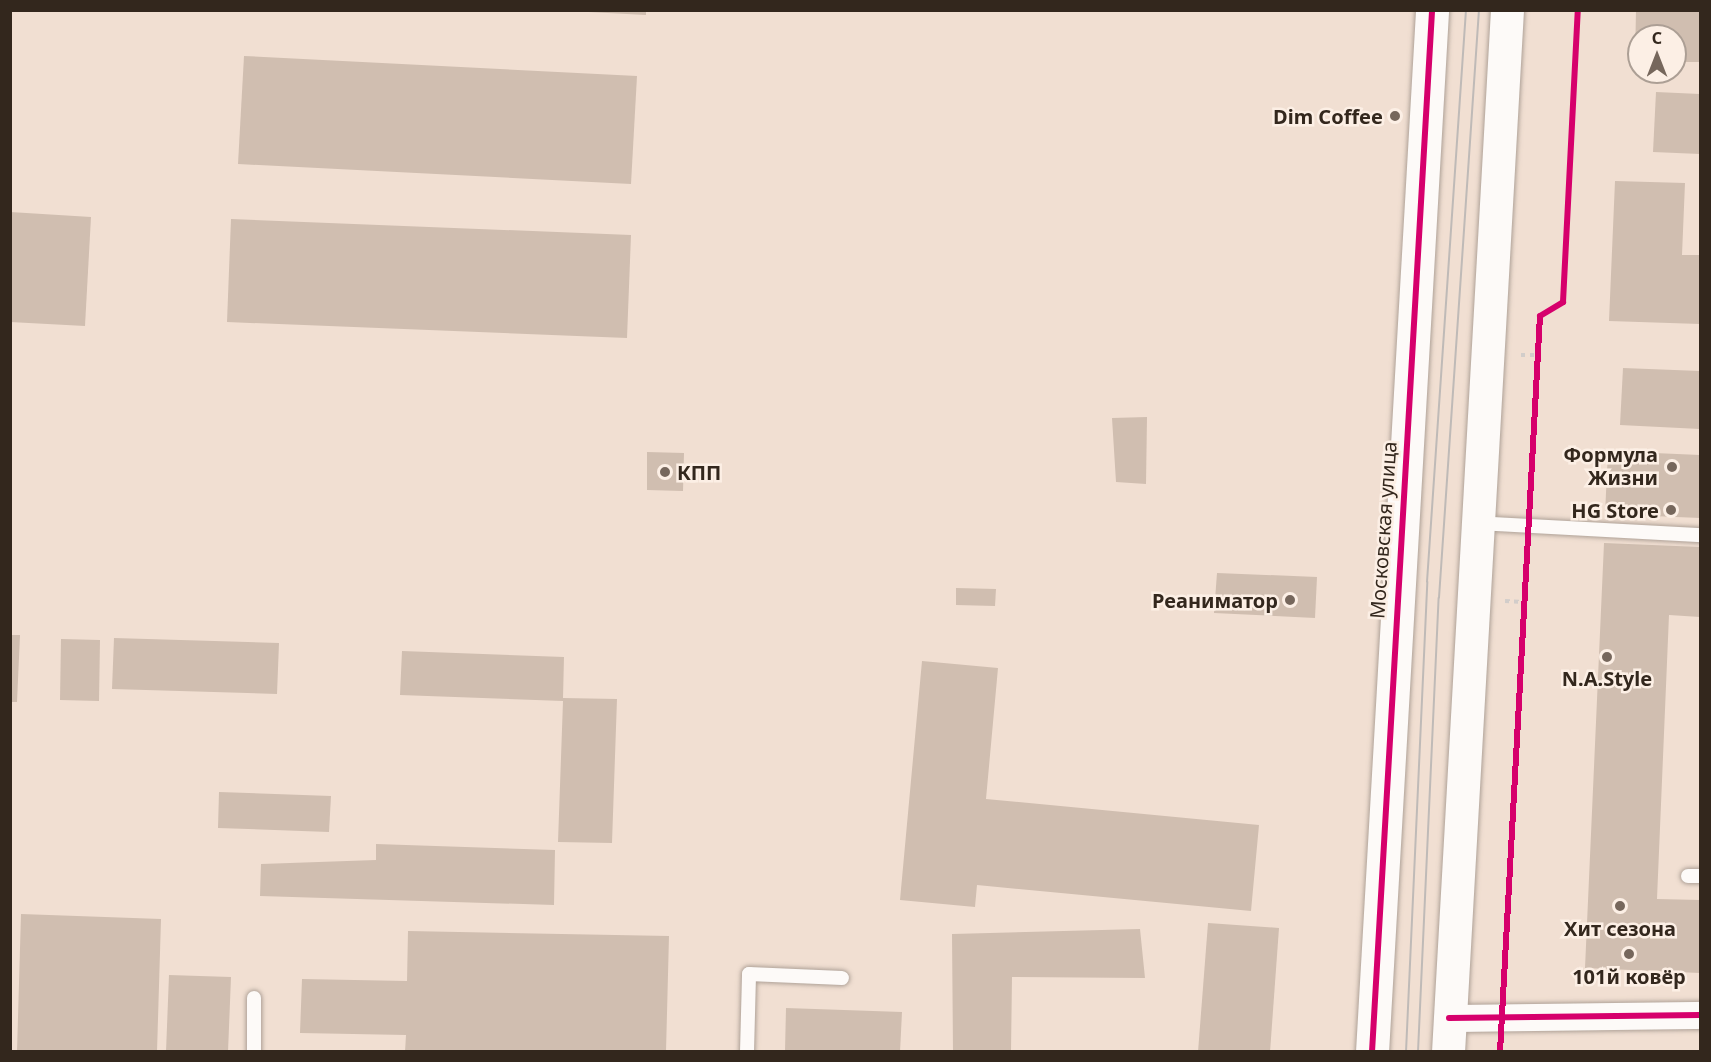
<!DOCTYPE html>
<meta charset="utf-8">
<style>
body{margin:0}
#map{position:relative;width:1711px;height:1062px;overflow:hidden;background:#f1dfd2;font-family:"Noto Sans",sans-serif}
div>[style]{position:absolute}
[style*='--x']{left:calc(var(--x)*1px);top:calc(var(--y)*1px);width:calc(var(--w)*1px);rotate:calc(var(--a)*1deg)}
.building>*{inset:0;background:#d0beb0}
.path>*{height:4px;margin-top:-2px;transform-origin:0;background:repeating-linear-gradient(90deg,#d2cdca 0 4.5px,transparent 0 9px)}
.roads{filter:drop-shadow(0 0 2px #afa298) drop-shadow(0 0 2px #afa298)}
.lane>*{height:14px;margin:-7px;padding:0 7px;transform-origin:7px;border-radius:7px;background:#fdfaf8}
.street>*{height:27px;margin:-13.5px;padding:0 13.5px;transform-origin:13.5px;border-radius:13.5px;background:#fdfaf8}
.secondary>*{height:33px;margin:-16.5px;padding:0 16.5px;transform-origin:16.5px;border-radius:16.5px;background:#fdfaf8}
.tram>*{height:1.5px;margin:-0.75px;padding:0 0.75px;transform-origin:0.75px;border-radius:0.75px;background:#bfbab7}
.cycleway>*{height:6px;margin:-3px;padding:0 3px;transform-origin:3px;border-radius:3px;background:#d6006c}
.dots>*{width:16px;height:16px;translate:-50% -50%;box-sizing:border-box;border:3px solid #fcefe5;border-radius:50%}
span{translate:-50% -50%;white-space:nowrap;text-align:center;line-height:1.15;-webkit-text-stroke:5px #fcefe5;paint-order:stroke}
.poi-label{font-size:20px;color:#33271d;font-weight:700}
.right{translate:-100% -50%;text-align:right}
.left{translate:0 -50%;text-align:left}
.street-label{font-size:20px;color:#33271d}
.frame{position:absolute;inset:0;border:12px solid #33271d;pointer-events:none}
.north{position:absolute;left:1627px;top:24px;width:60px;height:60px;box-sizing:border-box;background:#fcefe5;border:2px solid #ac9f95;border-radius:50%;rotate:0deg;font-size:16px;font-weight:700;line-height:24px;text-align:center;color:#33271d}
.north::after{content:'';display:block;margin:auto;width:21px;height:27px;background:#76675c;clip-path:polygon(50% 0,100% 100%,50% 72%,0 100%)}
</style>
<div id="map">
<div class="building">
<i style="clip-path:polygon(550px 10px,646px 10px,646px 15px)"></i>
<i style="clip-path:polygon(1636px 10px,1700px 10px,1700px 62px,1675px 62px,1675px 36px,1639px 36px,1635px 61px)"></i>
<i style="clip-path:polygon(244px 56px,637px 76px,631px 184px,238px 164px)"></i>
<i style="clip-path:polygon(1656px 92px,1700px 94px,1700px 154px,1653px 152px)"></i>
<i style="clip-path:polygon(1615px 181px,1685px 183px,1682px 255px,1700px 255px,1700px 324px,1609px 321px)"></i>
<i style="clip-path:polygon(10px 212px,91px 217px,85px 326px,10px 322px)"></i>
<i style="clip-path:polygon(231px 219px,631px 235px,627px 338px,227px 322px)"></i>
<i style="clip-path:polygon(1623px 368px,1700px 371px,1700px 429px,1620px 425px)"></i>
<i style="clip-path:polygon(1147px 417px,1146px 484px,1116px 482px,1112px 418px)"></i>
<i style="clip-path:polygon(1608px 451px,1700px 455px,1700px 518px,1605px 514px)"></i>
<i style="clip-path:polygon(647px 452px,684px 453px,683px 491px,647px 490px)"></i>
<i style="clip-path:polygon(1604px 543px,1700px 547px,1700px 617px,1669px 615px,1657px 899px,1700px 900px,1700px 973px,1585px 968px)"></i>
<i style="clip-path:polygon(1217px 573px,1317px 577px,1315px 618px,1214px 613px)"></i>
<i style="clip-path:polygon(956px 588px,996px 589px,995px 606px,956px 605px)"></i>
<i style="clip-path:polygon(10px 635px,20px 635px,17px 702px,10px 702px)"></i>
<i style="clip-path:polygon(114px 638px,279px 643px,277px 694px,112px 689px)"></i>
<i style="clip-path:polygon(61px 639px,100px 640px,99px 701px,60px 700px)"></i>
<i style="clip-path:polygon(402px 651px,564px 657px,563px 698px,617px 699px,612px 843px,558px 842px,563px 701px,400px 695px)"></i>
<i style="clip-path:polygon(922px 661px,998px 668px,986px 799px,1259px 825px,1251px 911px,977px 885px,975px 907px,900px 900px)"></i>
<i style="clip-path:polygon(219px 792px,331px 796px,329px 832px,218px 828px)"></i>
<i style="clip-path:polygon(376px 844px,555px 850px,554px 905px,260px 896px,261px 864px,376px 860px)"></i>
<i style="clip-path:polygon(21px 914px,161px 919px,157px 1052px,17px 1052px)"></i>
<i style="clip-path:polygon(1208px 923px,1279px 928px,1270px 1052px,1198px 1052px)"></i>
<i style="clip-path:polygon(1140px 929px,1145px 978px,1012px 977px,1011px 1052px,953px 1052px,952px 934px)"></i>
<i style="clip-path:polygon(408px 931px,669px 936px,666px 1052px,405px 1052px,406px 1035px,300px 1033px,302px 979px,407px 981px)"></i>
<i style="clip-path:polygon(169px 975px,231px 977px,228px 1052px,166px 1052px)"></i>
<i style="clip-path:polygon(786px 1008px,902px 1012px,900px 1052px,785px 1052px)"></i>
</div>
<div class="path">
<i style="--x:1521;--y:355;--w:17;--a:0"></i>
<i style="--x:1505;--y:601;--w:18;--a:3"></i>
</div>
<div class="roads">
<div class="lane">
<i style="--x:1476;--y:523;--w:224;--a:3.1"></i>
<i style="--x:1688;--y:876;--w:12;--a:0"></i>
<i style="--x:254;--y:1052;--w:54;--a:-90"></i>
<i style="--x:747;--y:1052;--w:78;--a:-88.5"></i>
<i style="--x:749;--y:974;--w:93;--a:2.5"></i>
</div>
<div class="street">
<i style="--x:1449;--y:1018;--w:251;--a:-0.7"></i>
</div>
<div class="secondary">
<i style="--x:1372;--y:1052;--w:1044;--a:-86.7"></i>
<i style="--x:1448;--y:1052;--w:1044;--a:-86.76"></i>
</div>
</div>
<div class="tram">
<i style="--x:1406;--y:1052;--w:470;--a:-87.4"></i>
<i style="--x:1427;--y:582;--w:573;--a:-86.1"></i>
<i style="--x:1418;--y:1052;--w:454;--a:-87.4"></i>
<i style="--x:1439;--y:598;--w:589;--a:-86.11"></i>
</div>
<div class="cycleway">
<i style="--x:1449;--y:1018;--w:251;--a:-0.7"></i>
<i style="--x:1372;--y:1052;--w:1044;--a:-86.7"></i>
<i style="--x:1500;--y:1052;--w:737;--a:-86.89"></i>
<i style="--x:1540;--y:316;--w:27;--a:-31"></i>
<i style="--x:1563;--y:302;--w:292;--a:-87.1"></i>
</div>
<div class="dots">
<i style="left:1395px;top:116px;background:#76675c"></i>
<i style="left:1672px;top:467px;background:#76675c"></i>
<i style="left:665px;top:472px;background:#76675c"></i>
<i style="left:1671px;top:510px;background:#76675c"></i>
<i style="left:1290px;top:600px;background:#76675c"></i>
<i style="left:1607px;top:657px;background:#76675c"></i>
<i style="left:1620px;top:906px;background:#76675c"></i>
<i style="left:1629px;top:954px;background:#76675c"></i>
</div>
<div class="poi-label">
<span class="right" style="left:1383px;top:116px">Dim Coffee</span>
<span class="right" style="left:1658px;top:466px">Формула<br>Жизни</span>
<span class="left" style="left:677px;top:472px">КПП</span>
<span class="right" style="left:1659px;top:510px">HG Store</span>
<span class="right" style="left:1278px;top:600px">Реаниматор</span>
<span style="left:1607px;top:678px">N.A.Style</span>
<span style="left:1620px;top:928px">Хит сезона</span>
<span style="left:1629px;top:976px">101й ковёр</span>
</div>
<div class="street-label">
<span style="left:1383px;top:530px;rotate:-86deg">Московская улица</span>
</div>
<div class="frame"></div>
<div class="north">С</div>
</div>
